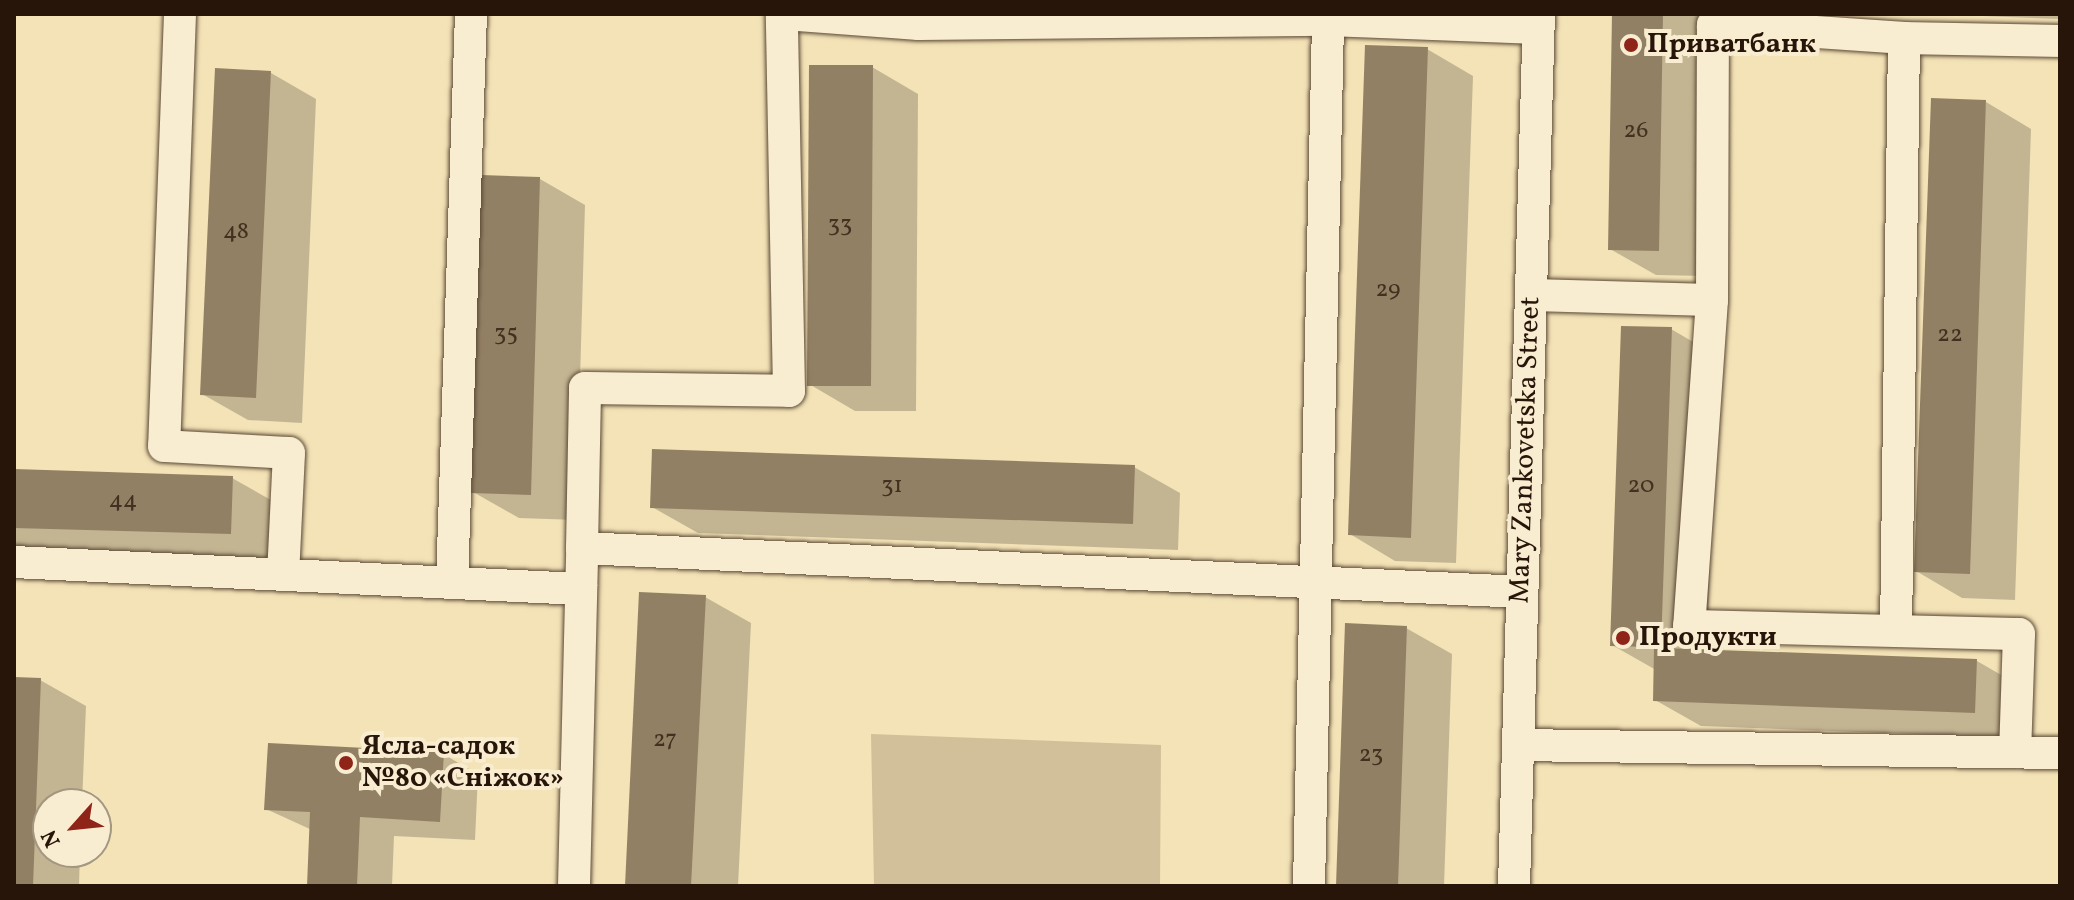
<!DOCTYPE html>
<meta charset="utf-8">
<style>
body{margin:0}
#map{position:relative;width:2074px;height:900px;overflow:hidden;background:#f4e3b7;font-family:Vollkorn,serif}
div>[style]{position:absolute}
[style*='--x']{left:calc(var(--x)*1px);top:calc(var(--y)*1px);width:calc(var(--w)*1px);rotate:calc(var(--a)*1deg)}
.green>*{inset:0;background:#d1c09a}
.shadow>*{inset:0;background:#0003}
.building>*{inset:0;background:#928064}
.roads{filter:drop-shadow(0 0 2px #5a4835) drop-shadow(0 0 2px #5a4835)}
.minor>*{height:32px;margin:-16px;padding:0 16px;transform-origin:16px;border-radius:16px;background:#f8edd0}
.dots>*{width:22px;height:22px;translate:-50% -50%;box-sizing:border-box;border:4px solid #f8edd0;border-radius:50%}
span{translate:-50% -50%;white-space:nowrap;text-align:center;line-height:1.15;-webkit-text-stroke:8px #f8edd0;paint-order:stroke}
.number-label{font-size:24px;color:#423020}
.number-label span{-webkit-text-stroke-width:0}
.poi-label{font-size:28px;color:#27150a;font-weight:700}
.left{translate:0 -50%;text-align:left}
.street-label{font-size:28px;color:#27150a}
.frame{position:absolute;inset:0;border:16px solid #27150a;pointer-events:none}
.north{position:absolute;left:32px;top:788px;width:80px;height:80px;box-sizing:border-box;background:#f8edd0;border:2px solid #a49781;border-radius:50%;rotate:243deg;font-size:22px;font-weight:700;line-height:32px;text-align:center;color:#27150a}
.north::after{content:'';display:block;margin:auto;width:28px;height:36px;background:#8f2418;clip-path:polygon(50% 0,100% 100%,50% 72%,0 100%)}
</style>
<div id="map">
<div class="green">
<i style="clip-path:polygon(871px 734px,1161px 745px,1160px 886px,874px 885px)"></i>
</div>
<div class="shadow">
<i style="clip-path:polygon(1614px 14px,1709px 14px,1704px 276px,1656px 275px,1610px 249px)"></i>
<i style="clip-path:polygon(1932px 14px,2060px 14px,2060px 19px)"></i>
<i style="clip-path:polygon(1427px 49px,1473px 76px,1456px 563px,1395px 561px,1350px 534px)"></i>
<i style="clip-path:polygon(872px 67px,918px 94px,916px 411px,855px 411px,809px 384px)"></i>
<i style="clip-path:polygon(271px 73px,316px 99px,302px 423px,248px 420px,202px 394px)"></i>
<i style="clip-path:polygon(1986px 102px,2031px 129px,2015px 600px,1962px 598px,1916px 571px)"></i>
<i style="clip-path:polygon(540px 179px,585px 205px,576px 520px,519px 518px,473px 492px)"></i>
<i style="clip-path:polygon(1671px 329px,1717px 356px,1707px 651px,1977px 661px,2022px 687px,2021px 738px,1701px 726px,1655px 700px,1656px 670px,1612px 645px)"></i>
<i style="clip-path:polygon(1134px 467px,1180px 493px,1178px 550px,698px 533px,652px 507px)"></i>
<i style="clip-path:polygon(14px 471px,232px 478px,278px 504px,276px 559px,14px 551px)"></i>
<i style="clip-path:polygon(705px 597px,751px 623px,738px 886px,627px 886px)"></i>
<i style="clip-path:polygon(1406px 628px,1452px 654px,1444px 886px,1338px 886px)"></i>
<i style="clip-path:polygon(14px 679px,40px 680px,86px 706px,82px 804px,48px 804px,48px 852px,80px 852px,79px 886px,14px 886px)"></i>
<i style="clip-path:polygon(443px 754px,478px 774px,475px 840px,394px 836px,392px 886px,309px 886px,312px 830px,266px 809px)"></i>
</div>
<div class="building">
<i style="clip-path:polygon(1612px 14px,1663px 14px,1659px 251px,1608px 250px)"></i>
<i style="clip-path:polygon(1365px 45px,1428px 47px,1411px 538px,1348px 535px)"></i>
<i style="clip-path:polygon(809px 65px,873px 65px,871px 386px,807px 386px)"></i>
<i style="clip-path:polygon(215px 68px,271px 71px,256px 398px,200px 395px)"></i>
<i style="clip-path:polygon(1931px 98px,1986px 100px,1970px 574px,1914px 572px)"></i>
<i style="clip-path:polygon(481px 175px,540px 177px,531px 495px,471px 493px)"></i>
<i style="clip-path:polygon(1621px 326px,1672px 327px,1661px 648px,1977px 659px,1975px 713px,1653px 701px,1654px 647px,1610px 646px)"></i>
<i style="clip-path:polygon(652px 449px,1135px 465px,1133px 524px,650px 508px)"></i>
<i style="clip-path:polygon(14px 469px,233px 476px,231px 534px,14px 528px)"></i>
<i style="clip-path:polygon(639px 592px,706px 595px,691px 886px,625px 886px)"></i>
<i style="clip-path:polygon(1345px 623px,1407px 626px,1398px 886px,1336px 886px)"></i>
<i style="clip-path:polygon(14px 677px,41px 678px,33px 886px,14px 886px)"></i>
<i style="clip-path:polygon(268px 743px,444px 752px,440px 822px,360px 817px,357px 886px,307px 886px,310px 812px,264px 810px)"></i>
</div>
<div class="roads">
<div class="minor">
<i style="--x:180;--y:14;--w:432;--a:92.1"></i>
<i style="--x:164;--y:446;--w:125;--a:3.2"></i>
<i style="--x:289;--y:453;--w:122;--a:92.8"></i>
<i style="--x:785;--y:14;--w:134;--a:4.3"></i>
<i style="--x:919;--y:24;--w:409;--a:-0.6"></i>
<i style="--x:1328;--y:20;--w:210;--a:2.2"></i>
<i style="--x:1904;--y:38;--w:156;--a:1.1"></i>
<i style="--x:1531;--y:295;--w:181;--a:1.6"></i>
<i style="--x:1712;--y:300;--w:327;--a:94"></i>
<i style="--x:1689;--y:626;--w:330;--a:1.4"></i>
<i style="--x:2019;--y:634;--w:118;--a:91.9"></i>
<i style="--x:1712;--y:300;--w:275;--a:-89.8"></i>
<i style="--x:1713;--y:25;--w:191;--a:3.9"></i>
<i style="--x:1904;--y:38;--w:593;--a:90.77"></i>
<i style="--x:582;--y:548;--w:160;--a:-88.9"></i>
<i style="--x:585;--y:388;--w:204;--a:0.8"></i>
<i style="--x:789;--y:391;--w:377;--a:-91.1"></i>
<i style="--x:14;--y:562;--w:568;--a:2.73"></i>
<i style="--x:452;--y:583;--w:569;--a:-88.09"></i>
<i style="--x:1518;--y:745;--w:542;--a:0.85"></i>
<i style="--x:574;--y:886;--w:338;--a:-88.6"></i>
<i style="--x:582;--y:548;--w:941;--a:2.68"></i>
<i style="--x:1309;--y:886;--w:866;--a:-88.74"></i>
<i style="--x:1514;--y:886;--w:872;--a:-88.36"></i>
</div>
</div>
<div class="dots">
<i style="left:1631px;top:45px;background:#8f2418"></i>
<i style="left:1623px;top:638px;background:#8f2418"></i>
<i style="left:346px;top:763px;background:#8f2418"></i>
</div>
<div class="number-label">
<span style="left:1636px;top:132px">26</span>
<span style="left:840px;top:226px">33</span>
<span style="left:236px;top:233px">48</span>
<span style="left:1388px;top:291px">29</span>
<span style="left:506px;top:335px">35</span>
<span style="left:1950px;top:336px">22</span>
<span style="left:892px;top:487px">31</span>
<span style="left:1641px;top:487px">20</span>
<span style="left:123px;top:502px">44</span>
<span style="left:665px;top:741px">27</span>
<span style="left:1371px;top:756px">23</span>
</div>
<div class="poi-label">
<span class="left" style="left:1647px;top:45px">Приватбанк</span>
<span class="left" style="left:1639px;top:638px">Продукти</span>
<span class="left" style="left:362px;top:763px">Ясла-садок<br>№80 «Сніжок»</span>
</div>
<div class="street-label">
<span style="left:1526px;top:450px;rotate:-88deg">Mary Zankovetska Street</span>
</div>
<div class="frame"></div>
<div class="north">N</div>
</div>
